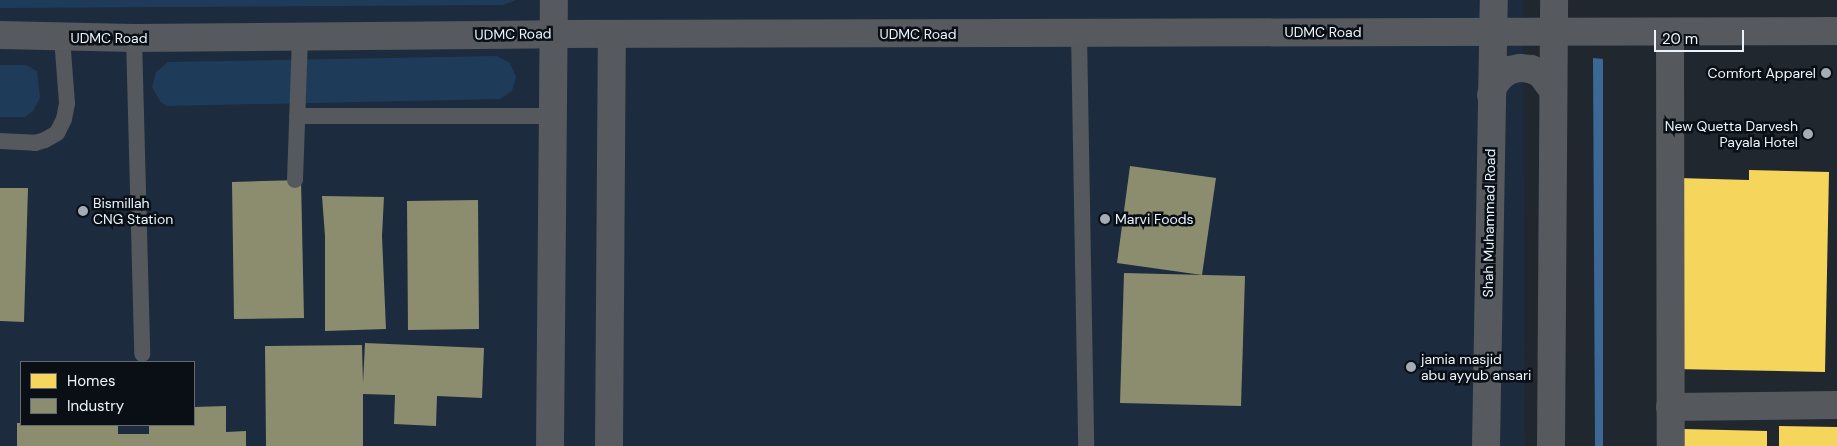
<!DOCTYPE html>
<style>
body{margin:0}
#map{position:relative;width:1837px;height:446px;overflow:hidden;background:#20272f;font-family:"DM Sans",sans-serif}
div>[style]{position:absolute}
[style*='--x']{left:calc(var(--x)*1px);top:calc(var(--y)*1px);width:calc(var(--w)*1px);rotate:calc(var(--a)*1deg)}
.built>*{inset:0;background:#1c2b3d}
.green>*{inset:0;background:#1e3c5a}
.water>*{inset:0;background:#3c6895}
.homes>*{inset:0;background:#f6d55c}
.industry>*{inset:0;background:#8c8c6e}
.lane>*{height:16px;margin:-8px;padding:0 8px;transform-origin:8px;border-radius:8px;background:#55585c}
.street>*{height:28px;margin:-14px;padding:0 14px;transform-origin:14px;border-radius:14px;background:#55585c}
.secondary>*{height:28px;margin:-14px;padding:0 14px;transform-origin:14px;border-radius:14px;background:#56595d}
.dots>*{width:14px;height:14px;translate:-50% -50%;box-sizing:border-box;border:2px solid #0a0f15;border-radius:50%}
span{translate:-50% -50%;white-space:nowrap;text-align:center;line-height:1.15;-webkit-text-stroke:5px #0a0f15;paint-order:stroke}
.street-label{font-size:14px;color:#ebf4fd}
.poi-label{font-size:14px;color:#ebf4fd}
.right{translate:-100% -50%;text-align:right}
.left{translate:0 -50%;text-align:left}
.legend{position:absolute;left:20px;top:361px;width:175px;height:65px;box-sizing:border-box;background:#0a0f15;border:1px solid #646b72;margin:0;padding:6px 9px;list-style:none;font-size:15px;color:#ebf4fd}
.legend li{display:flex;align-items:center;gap:10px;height:25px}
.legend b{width:25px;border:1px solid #646b72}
.scale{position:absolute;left:1654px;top:30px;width:90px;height:22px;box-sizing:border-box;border:2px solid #ebf4fd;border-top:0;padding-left:6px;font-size:15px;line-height:18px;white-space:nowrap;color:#ebf4fd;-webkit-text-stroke:4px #0a0f15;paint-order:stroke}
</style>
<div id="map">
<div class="built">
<i style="clip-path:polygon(evenodd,0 0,1523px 0,1525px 446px,0 446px,0 0,21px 362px,194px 362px,194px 425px,21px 425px,21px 362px)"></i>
</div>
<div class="green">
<i style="clip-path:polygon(0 0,516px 0,503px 5px,0 8px)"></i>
<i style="clip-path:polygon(497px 56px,510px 63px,516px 77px,512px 91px,500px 99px,166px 106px,160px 101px,152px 87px,156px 72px,168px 62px)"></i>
<i style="clip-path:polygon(0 65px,26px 65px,37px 71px,40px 98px,33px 111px,25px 117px,0 117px)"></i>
</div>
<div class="water">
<i style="clip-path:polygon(1593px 58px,1603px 59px,1603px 446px,1595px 446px)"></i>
</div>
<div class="homes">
<i style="clip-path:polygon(1749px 170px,1829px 172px,1825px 372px,1674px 369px,1678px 178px,1749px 180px)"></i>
<i style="clip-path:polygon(1779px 426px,1837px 427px,1837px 446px,1779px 446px)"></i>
<i style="clip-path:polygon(1684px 429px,1767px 431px,1767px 446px,1684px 446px)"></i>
</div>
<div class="industry">
<i style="clip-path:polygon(1130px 166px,1216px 178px,1202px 275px,1117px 263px)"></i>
<i style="clip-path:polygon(301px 180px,304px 318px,234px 319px,232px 182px)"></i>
<i style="clip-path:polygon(0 188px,28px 188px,24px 322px,0 321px)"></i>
<i style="clip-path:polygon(322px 196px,384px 197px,382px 236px,386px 329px,325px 331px,325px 236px)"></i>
<i style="clip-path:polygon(478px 200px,479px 329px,408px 330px,407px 201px)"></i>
<i style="clip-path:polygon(1124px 273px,1245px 276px,1241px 406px,1120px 403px)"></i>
<i style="clip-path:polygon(365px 343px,484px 348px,482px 398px,437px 396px,436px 426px,394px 424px,395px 395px,363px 394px,363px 446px,266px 446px,265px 346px,362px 345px,363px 383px)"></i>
<i style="clip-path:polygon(226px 406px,226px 432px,246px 431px,246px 446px,17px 446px,17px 423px,21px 423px,21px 425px,118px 425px,118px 434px,149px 434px,149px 425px,194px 425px,194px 407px)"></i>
</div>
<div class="lane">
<i style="--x:1079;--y:33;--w:413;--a:89"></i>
<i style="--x:134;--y:38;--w:316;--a:88.5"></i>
<i style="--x:297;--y:116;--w:256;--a:0"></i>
<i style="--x:0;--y:141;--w:35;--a:3"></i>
<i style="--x:35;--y:143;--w:10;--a:-17"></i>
<i style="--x:45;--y:140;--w:14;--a:-30"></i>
<i style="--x:57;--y:133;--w:16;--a:-63"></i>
<i style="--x:64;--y:119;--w:16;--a:-79"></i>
<i style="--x:67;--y:103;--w:65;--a:-94.4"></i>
<i style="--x:295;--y:180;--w:144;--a:-88"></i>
</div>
<div class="street">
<i style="--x:1670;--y:33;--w:413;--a:89.9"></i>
<i style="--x:1670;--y:407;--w:167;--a:-0.7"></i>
</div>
<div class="secondary">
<i style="--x:0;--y:35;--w:134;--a:1.3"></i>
<i style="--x:134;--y:38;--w:420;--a:-0.5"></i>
<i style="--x:554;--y:34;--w:1283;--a:-0.13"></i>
<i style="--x:1491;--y:95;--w:10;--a:-73"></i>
<i style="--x:1494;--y:85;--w:11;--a:-52"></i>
<i style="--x:1501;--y:76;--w:11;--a:-34"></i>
<i style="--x:1510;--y:70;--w:10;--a:-11"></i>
<i style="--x:1520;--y:68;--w:11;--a:5"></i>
<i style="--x:1531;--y:69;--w:11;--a:27"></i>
<i style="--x:1541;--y:74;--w:19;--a:54"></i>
<i style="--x:550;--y:446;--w:446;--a:-89.5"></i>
<i style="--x:609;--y:446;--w:412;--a:-89.6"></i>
<i style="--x:1486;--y:446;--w:446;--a:-89"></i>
<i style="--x:1551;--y:446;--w:446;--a:-89.6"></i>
</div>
<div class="dots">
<i style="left:1826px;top:73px;background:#a4acb5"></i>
<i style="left:1808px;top:134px;background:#a4acb5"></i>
<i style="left:83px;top:211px;background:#a4acb5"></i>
<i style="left:1105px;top:219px;background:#a4acb5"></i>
<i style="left:1411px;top:367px;background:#a4acb5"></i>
</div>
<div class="street-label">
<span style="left:1323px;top:32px">UDMC Road</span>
<span style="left:513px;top:34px;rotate:-1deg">UDMC Road</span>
<span style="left:918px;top:34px">UDMC Road</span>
<span style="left:109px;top:38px">UDMC Road</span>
<span style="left:1489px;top:223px;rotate:-89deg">Shah Muhammad Road</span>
</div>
<div class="poi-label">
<span class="right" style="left:1816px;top:73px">Comfort Apparel</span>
<span class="right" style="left:1798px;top:134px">New Quetta Darvesh<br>Payala Hotel</span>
<span class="left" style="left:93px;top:211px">Bismillah<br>CNG Station</span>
<span class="left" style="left:1115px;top:219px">Marvi Foods</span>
<span class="left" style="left:1421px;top:367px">jamia masjid<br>abu ayyub ansari</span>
</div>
<ul class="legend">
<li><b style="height:14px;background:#f6d55c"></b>Homes</li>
<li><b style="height:14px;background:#8c8c6e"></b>Industry</li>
</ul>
<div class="scale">20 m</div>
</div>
